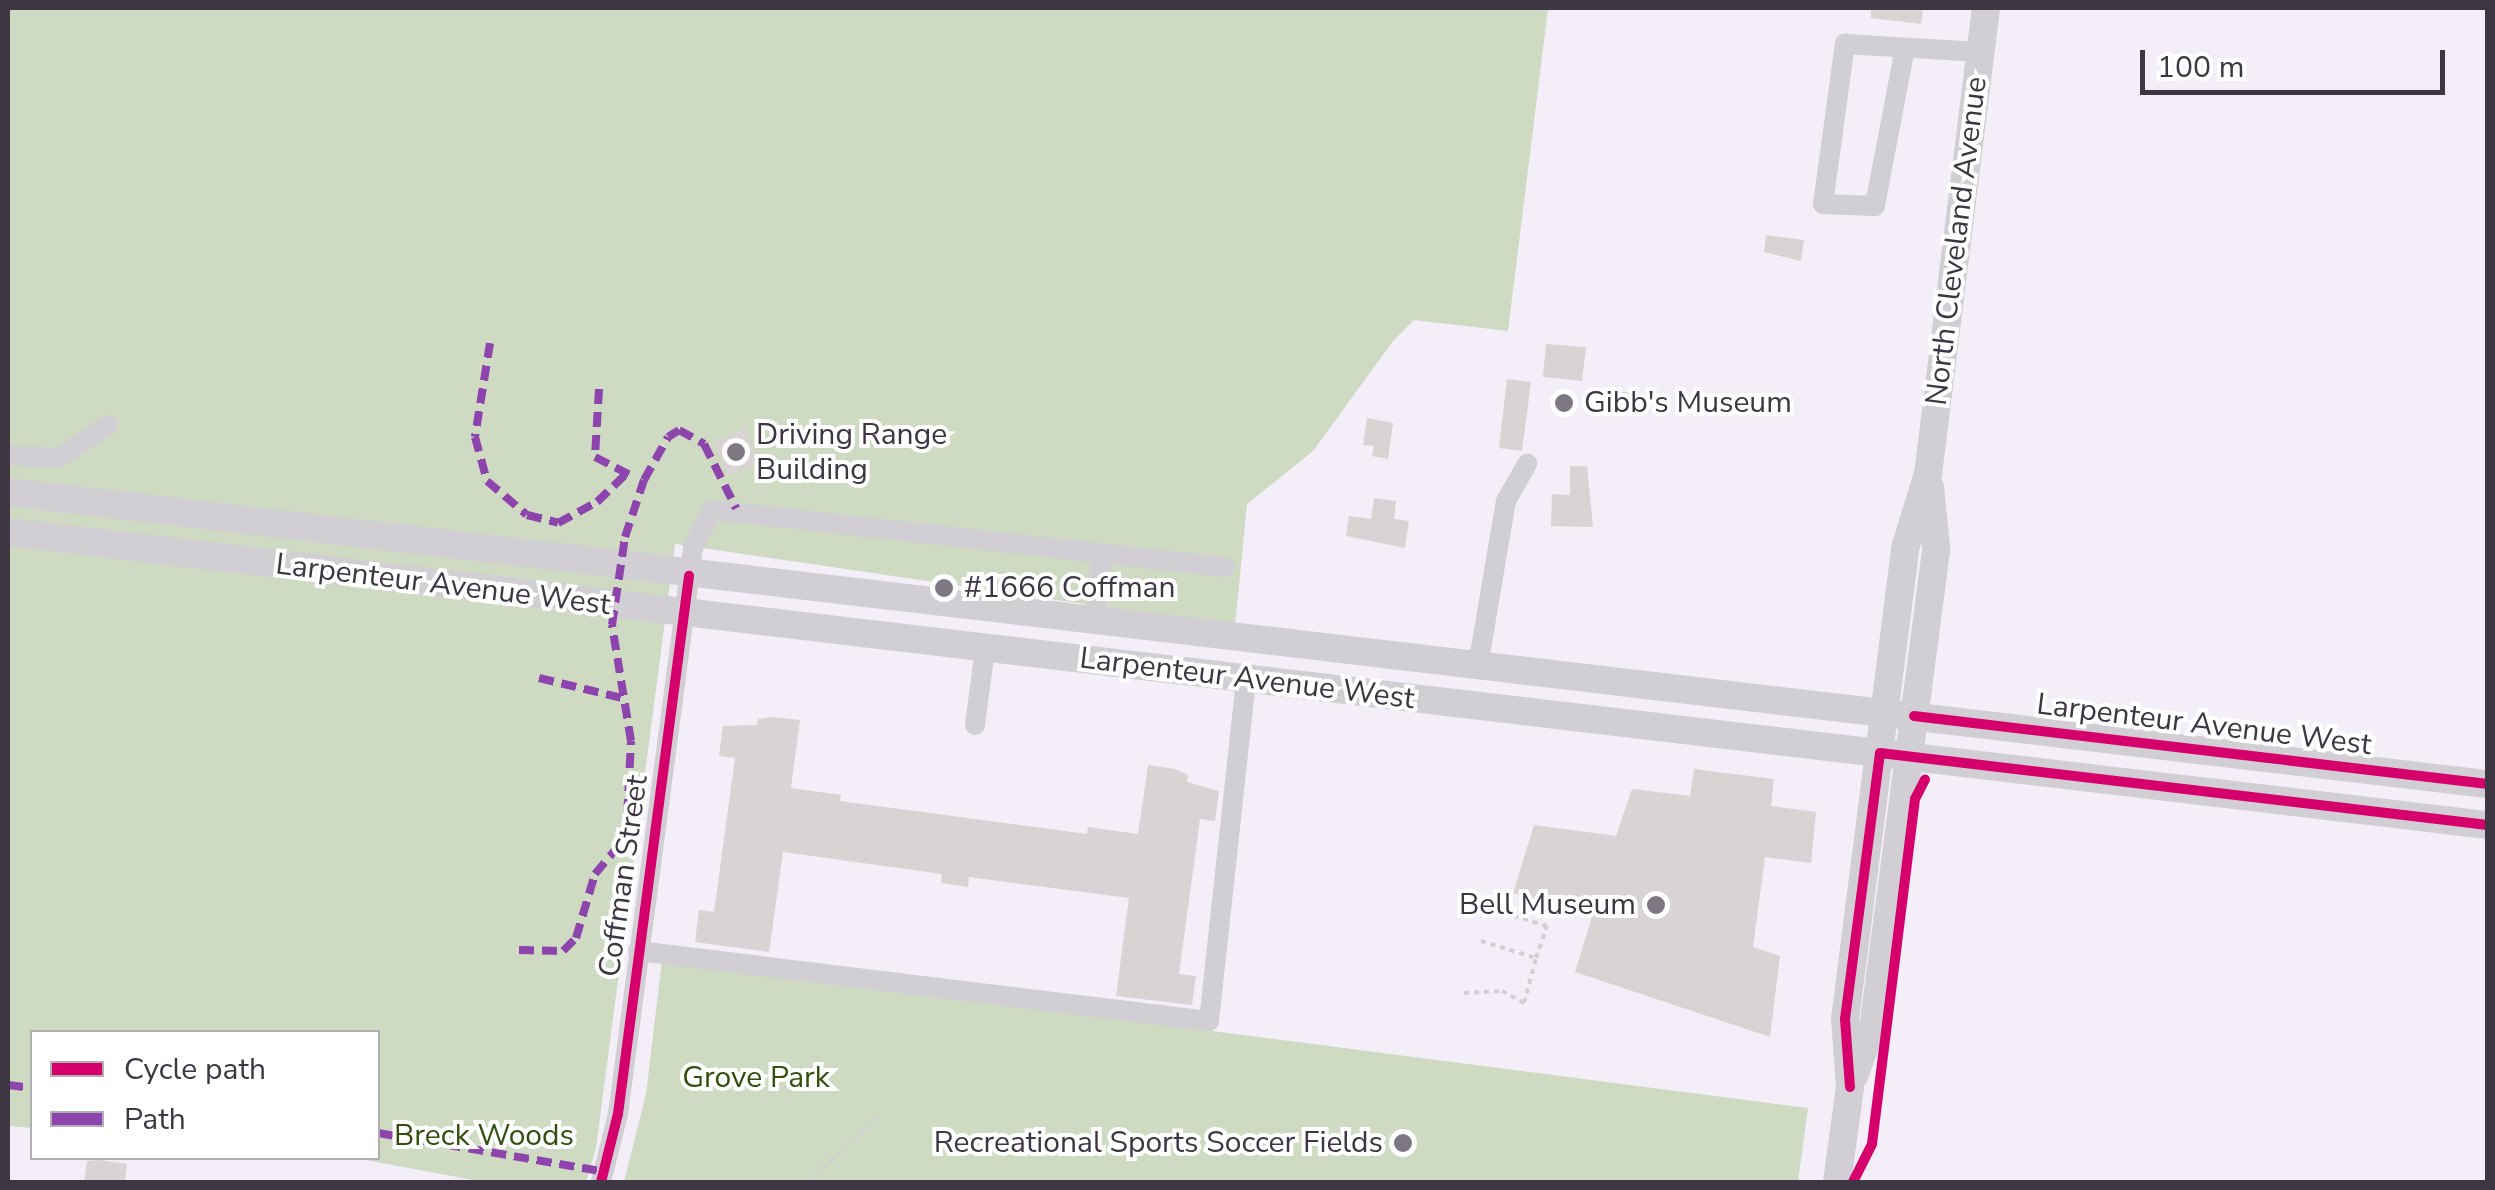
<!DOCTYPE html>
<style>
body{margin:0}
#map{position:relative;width:2495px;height:1190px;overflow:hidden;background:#f3eef7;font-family:"Nunito Sans",sans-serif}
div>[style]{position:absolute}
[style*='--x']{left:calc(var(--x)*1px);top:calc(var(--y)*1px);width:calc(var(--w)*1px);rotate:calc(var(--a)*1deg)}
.green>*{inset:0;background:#cedac1}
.building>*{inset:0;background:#dad3d3}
.path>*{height:4px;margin-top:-2px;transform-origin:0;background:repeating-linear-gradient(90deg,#d1d0d3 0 5px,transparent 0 10px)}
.minor>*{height:20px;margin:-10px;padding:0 10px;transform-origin:10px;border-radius:10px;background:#d1cfd3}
.major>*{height:28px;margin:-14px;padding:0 14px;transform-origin:14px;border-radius:14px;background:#d1cfd3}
.quiet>*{height:8px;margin-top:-4px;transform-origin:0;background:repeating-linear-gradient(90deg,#8e44ad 0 15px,transparent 0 23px)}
.cycleway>*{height:10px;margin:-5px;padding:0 5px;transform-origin:5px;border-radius:5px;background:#d6006c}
.dots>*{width:28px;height:28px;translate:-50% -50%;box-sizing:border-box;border:5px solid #fff;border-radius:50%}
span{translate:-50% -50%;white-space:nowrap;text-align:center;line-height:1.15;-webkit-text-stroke:8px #fff;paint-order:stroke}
.street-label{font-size:30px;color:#3e3743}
.poi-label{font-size:30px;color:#3e3743}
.left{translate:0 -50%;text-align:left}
.right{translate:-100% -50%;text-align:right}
.park-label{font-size:30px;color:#354e10}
.frame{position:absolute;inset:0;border:10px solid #3e3743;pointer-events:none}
.legend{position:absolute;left:30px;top:1030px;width:350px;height:130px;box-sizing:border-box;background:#fff;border:2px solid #b2afb4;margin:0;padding:12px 18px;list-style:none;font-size:30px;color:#3e3743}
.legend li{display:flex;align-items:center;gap:20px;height:50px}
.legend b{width:50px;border:2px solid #b2afb4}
.scale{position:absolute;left:2140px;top:50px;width:305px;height:45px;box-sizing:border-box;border:5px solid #3e3743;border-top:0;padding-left:12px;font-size:30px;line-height:35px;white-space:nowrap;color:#3e3743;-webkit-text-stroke:8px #fff;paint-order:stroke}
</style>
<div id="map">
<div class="green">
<i style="clip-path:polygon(8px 8px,1548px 8px,1508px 331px,1414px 320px,1393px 341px,1313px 451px,1247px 504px,1235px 626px,675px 544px,596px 1148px,586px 1182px,484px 1182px,355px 1158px,378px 1158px,378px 1032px,32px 1032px,32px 1128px,8px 1126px)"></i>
<i style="clip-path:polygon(662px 960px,1808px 1108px,1798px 1182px,624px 1182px,646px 1094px)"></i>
</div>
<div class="building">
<i style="clip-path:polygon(1871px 8px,1923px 8px,1921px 24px,1871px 18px)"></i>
<i style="clip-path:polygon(1766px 235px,1804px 240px,1801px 261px,1764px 252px)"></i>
<i style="clip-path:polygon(1546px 344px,1586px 347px,1582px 381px,1543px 377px)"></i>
<i style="clip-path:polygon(1507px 379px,1531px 382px,1522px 451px,1499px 448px)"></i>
<i style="clip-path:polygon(1603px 389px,1636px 394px,1633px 414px,1600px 409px)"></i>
<i style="clip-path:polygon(1367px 418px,1393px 423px,1388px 459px,1372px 456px,1374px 446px,1363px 445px)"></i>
<i style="clip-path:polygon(745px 428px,759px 463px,728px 476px,714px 442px)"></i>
<i style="clip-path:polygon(1570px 466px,1587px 466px,1593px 527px,1551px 526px,1552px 494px,1570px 495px)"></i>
<i style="clip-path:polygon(1374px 498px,1396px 501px,1394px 519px,1409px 521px,1405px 548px,1346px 536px,1349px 516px,1371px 519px)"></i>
<i style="clip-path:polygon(772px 717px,800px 720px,791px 788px,841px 795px,840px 801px,1087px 834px,1088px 827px,1138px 834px,1148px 765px,1175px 769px,1188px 775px,1187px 782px,1219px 791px,1215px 821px,1200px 819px,1179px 974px,1196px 976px,1192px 1005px,1116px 996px,1129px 898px,969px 877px,968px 887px,941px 883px,942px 874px,783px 852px,769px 952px,695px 942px,699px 910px,714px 912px,735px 758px,719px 756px,723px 726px,757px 725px,758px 719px)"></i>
<i style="clip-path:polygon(1694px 769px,1774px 779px,1771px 806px,1816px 812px,1811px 863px,1765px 857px,1753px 947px,1780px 956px,1770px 1037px,1575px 972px,1592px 917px,1513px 893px,1534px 825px,1616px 836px,1632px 789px,1690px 796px)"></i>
<i style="clip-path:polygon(99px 1160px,127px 1164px,125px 1182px,84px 1182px,87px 1161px)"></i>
</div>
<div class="path">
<i style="--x:1481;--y:941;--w:58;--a:17.2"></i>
<i style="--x:1536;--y:958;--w:34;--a:-71"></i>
<i style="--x:1547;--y:926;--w:59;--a:-163.4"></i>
<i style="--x:1464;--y:993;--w:38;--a:-3"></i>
<i style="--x:1502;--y:991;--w:25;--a:29"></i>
<i style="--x:1524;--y:1003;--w:47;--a:-75.1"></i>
<i style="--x:808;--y:1182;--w:97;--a:-42.9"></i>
</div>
<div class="minor">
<i style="--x:1905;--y:48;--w:161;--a:100.8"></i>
<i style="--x:1875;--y:206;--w:52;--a:-177.8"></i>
<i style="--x:1823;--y:204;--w:162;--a:-82.2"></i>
<i style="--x:1845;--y:44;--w:135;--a:3.4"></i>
<i style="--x:8;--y:455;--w:50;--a:3.4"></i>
<i style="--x:58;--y:458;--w:60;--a:-33.4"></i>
<i style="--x:1094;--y:622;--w:69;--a:-83.4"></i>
<i style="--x:1478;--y:666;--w:167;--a:-80.4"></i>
<i style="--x:1506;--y:501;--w:43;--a:-60.4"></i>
<i style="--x:975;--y:725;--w:77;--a:-82.5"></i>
<i style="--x:638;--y:951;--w:575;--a:6.99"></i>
<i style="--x:1209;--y:1021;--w:344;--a:-83.8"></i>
<i style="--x:601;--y:1182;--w:70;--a:-76"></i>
<i style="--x:618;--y:1114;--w:571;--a:-82.45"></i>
<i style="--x:693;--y:548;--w:42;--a:-63.4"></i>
<i style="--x:712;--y:510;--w:516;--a:6.34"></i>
</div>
<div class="major">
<i style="--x:8;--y:492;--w:2497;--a:6.72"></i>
<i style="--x:8;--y:532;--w:2497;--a:6.74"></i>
<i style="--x:1854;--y:1076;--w:58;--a:-69.7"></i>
<i style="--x:1874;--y:1022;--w:478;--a:-82.5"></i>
<i style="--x:1936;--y:548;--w:61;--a:-95.6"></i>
<i style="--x:1837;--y:1182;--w:96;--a:-82.2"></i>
<i style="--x:1850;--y:1087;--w:68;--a:-94.2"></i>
<i style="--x:1845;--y:1019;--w:478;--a:-82.7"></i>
<i style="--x:1906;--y:545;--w:74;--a:-72.8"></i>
<i style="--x:1928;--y:474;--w:470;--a:-82.9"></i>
</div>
<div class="quiet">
<i style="--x:490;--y:343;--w:95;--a:99.1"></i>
<i style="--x:475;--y:437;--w:46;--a:74.7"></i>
<i style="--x:487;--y:481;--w:52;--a:40.4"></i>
<i style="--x:527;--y:515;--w:32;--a:14"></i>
<i style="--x:558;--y:523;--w:44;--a:-28.3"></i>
<i style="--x:597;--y:502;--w:39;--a:-44"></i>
<i style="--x:599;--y:389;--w:68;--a:93.4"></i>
<i style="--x:595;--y:457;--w:44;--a:27.1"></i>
<i style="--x:539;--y:678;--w:85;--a:13.5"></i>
<i style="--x:519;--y:950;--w:44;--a:1.3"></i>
<i style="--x:563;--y:951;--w:18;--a:-45"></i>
<i style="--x:576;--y:938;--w:67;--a:-73.5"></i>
<i style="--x:595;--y:874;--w:48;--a:-50"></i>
<i style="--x:626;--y:837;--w:96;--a:-87"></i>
<i style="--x:631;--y:741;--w:118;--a:-99.3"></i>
<i style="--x:612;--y:625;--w:89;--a:-81.6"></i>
<i style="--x:625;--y:537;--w:60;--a:-71.6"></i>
<i style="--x:644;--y:480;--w:49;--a:-60.8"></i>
<i style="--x:668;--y:437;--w:13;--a:-32"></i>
<i style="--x:679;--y:430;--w:29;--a:29"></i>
<i style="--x:704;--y:444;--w:72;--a:63.4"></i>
<i style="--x:8;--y:1085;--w:24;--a:7"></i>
<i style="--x:378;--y:1133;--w:230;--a:9.7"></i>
</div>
<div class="cycleway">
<i style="--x:1914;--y:716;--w:578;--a:6.76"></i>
<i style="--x:1850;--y:1087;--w:68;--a:-94.2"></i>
<i style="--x:1845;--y:1019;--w:268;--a:-82.5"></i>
<i style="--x:1880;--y:753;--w:612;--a:6.75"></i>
<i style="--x:601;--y:1182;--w:70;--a:-76"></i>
<i style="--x:618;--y:1114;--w:543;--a:-82.48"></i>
<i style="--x:1853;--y:1182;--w:42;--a:-63.4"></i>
<i style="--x:1872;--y:1144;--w:348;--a:-82.9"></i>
<i style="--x:1915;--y:799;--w:22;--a:-63"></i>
</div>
<div class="dots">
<i style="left:1564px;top:403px;background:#7d7782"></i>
<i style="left:736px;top:452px;background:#7d7782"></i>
<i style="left:944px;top:588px;background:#7d7782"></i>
<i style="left:1656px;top:905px;background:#7d7782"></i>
<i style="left:1403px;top:1143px;background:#7d7782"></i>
</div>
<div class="street-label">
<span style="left:1957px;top:241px;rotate:-83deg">North Cleveland Avenue</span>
<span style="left:443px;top:585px;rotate:7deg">Larpenteur Avenue West</span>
<span style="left:1247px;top:679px;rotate:7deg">Larpenteur Avenue West</span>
<span style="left:2204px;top:725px;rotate:7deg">Larpenteur Avenue West</span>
<span style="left:624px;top:876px;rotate:-82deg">Coffman Street</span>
</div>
<div class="poi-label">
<span class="left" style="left:1584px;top:403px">Gibb's Museum</span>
<span class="left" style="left:756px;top:452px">Driving Range<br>Building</span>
<span class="left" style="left:964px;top:588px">#1666 Coffman</span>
<span class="right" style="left:1636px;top:905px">Bell Museum</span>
<span class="right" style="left:1383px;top:1143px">Recreational Sports Soccer Fields</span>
</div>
<div class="park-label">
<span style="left:756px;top:1078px">Grove Park</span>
<span style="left:484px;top:1136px">Breck Woods</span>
</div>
<div class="frame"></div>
<ul class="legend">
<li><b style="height:12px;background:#d6006c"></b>Cycle path</li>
<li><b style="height:12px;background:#8e44ad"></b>Path</li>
</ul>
<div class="scale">100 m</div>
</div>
